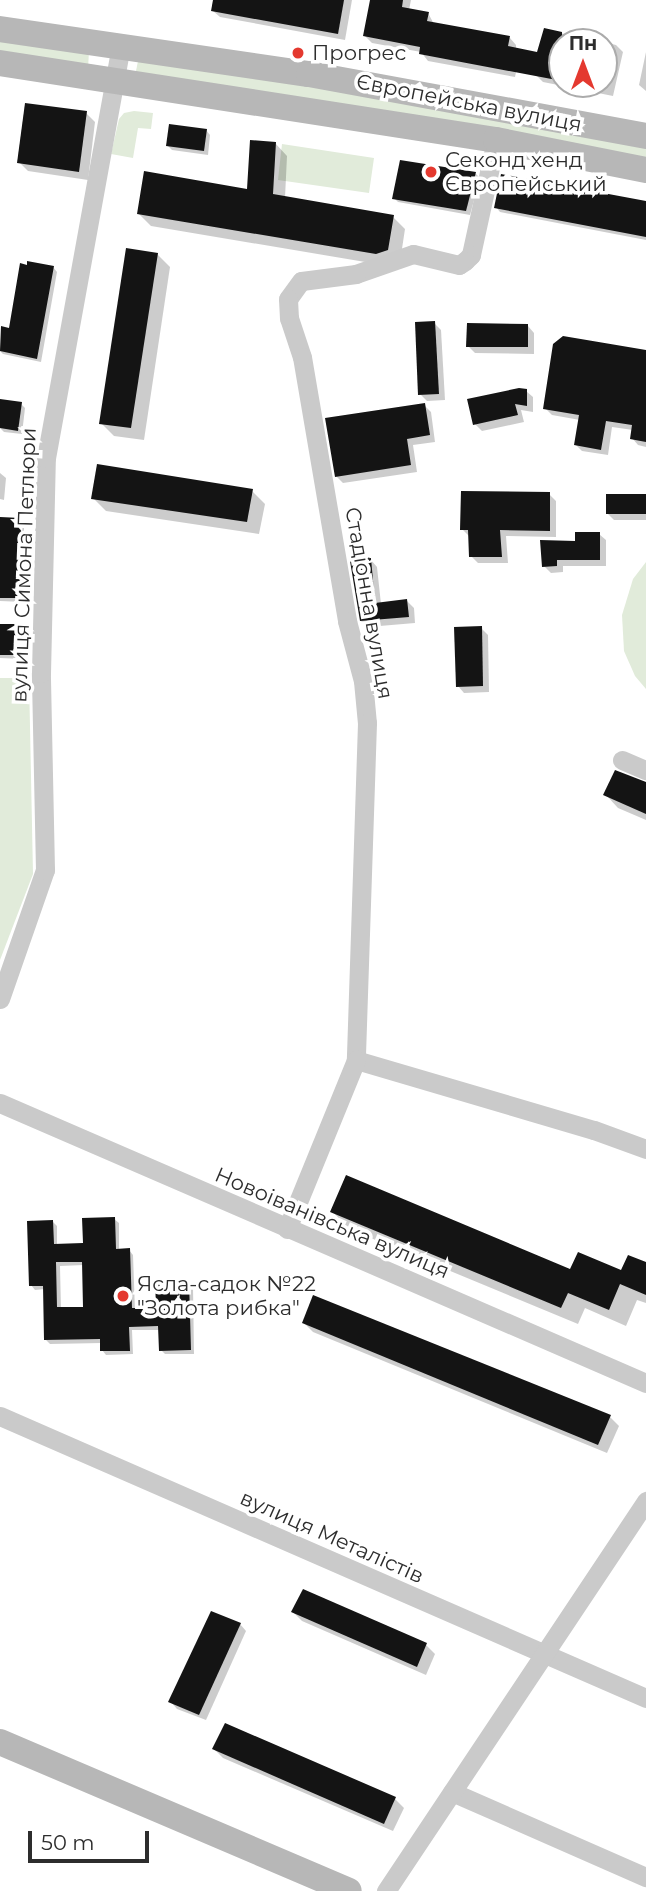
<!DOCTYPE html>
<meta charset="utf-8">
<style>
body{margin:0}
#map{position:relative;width:646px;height:1891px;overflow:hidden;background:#fff;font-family:Montserrat,sans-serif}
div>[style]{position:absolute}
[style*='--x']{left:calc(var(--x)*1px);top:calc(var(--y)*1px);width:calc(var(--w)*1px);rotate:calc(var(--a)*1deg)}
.green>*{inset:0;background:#e1ebda}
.shadow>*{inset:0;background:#0003}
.building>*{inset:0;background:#141414}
.street>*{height:19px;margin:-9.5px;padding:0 9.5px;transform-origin:9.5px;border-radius:9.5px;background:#cacaca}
.secondary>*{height:26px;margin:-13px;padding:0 13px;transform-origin:13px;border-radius:13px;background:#b7b7b7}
.dots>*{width:19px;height:19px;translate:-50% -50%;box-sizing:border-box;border:4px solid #fff;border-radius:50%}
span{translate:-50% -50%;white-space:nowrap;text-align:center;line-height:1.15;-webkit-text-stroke:7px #fff;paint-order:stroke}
.poi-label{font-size:21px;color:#2d2d2d}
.left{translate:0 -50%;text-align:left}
.street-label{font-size:21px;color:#2d2d2d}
.north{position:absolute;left:548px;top:28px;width:70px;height:70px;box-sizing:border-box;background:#fff;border:2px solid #ababab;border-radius:50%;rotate:0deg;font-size:19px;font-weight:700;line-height:28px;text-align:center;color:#2d2d2d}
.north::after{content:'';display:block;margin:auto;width:24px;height:32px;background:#e4392f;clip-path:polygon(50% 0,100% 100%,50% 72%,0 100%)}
.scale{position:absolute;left:28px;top:1831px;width:121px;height:32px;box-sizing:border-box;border:4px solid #2d2d2d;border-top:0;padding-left:9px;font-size:21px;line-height:24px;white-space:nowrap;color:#2d2d2d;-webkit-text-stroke:5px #fff;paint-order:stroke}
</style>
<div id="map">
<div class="green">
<i style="clip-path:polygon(0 37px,89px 50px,88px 70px,0 57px)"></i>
<i style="clip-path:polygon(139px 56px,646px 145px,646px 162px,135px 76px)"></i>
<i style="clip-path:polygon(134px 111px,153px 113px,151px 129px,138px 128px,133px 158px,111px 154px,119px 119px,124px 113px)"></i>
<i style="clip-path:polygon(282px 144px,374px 158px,369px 193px,278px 180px)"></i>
<i style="clip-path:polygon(646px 562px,646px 689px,635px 676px,624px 651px,622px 615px,633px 579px)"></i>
<i style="clip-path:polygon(0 678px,29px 678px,33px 874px,0 960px)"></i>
</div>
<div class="shadow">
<i style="clip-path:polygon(215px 0,352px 0,345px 40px,220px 17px,213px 11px)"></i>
<i style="clip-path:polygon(372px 0,411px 0,409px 10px,428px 13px,434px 24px,510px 38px,516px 45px,516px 50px,538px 54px,545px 30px,602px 42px,562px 42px,562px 84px,604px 84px,604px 42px,616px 45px,623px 52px,613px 96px,543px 82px,536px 75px,517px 67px,515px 77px,428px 61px,421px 52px,372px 43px,365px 36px)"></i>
<i style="clip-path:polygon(646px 52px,646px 91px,639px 85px)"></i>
<i style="clip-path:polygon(86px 113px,95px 122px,88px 180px,28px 171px,19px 162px)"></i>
<i style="clip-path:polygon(206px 130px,210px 135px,208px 155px,172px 150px,168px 146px)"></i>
<i style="clip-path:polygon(275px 143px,287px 156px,285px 198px,393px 217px,405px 229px,400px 262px,389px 266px,151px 226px,139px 214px,248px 191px)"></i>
<i style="clip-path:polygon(401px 162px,476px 174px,480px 178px,470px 215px,398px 202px,394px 198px)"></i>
<i style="clip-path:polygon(646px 203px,646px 240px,500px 212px,496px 207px)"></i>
<i style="clip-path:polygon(157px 254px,170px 267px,144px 440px,114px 436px,101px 423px)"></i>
<i style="clip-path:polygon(53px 267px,57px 272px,41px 362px,3px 354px,0 351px,3px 329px,10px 330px)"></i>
<i style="clip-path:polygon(434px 323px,441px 330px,445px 400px,427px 401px,420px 394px)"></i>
<i style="clip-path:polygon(528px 326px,534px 333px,534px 354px,475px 353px,468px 346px)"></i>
<i style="clip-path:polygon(646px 352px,646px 447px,638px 445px,632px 438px,633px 430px,612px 427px,608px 455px,582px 451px,575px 444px,580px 420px,552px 415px,545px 408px)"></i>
<i style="clip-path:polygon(526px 391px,533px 397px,533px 412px,521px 410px,524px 422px,482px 431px,475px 424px)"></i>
<i style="clip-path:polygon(0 401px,21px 404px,25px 408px,22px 434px,4px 432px,0 428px)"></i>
<i style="clip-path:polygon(424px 405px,431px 412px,435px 442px,413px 445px,417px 472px,343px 483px,336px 476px)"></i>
<i style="clip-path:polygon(0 473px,6px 478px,4px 500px,0 499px)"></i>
<i style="clip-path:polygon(252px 491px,265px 504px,259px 534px,106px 511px,93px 498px)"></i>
<i style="clip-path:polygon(549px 494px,556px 501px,556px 537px,506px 536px,508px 563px,478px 563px,471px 556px,469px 536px,462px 529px)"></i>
<i style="clip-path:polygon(646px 496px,646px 520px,614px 520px,607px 513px)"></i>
<i style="clip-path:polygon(0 519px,20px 520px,24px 524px,24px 602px,0 601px)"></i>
<i style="clip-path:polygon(599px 534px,606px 540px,606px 566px,563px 566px,563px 572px,551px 573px,544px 566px,577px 542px)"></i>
<i style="clip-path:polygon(371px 560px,377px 567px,381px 604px,407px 601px,414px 608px,415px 623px,368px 627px,361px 621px)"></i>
<i style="clip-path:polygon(0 626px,20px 626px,24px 630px,24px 659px,0 658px)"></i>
<i style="clip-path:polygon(481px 628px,488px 635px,489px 692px,464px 693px,458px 686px)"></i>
<i style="clip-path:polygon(646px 783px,646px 820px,618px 808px,606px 795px)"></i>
<i style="clip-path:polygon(333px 1212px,571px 1271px,622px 1273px,646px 1264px,646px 1303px,637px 1300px,626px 1326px,585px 1308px,578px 1324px,349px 1229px)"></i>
<i style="clip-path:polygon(evenodd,114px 1219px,119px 1223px,119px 1251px,129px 1250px,133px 1255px,135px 1310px,158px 1309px,188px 1282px,193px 1286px,194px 1354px,165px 1354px,161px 1350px,160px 1330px,132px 1330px,133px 1354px,106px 1355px,102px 1350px,102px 1343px,50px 1344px,46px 1340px,45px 1289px,35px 1290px,31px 1285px,53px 1222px,57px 1226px,57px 1246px,85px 1245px,114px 1219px,84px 1265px,85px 1309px,61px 1309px,60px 1266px,84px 1265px)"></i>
<i style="clip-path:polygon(304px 1323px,610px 1417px,619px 1426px,607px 1453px,313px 1332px)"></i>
<i style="clip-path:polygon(293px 1612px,426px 1645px,435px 1654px,426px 1675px,302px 1621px)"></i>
<i style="clip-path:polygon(240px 1624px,246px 1631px,206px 1720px,177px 1709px,171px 1702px)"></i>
<i style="clip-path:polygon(214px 1749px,395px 1799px,404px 1808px,393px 1831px,223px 1758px)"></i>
</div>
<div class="building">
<i style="clip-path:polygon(213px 0,344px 0,338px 34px,211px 11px)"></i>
<i style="clip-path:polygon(370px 0,403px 0,402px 7px,429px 12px,427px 21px,510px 36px,508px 46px,537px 52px,544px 28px,562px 32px,562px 81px,419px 54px,420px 47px,363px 36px)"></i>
<i style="clip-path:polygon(25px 103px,87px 111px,79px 172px,17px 163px)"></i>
<i style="clip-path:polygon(169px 124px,207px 129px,204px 151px,166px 146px)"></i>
<i style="clip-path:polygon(250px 140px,276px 142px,273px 194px,394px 215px,388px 250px,376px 254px,137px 214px,144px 171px,247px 189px)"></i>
<i style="clip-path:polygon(400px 160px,476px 172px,466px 211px,392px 199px)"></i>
<i style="clip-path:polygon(501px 174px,646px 201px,646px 237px,494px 208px)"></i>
<i style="clip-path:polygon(126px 248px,158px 253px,131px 428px,99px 424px)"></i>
<i style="clip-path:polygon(27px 261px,54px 266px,37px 359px,0 351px,1px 326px,9px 328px,20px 263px,27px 265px)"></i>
<i style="clip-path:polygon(435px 321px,439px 394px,418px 395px,415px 322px)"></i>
<i style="clip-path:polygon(467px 323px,528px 324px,528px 347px,466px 347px)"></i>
<i style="clip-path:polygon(563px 336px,646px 350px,646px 442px,630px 439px,632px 425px,606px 421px,601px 450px,574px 445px,579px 415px,543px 409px,553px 344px)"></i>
<i style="clip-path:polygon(519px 388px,527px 389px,527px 406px,515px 404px,518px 415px,473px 425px,467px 399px)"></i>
<i style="clip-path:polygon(0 399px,22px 402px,18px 431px,0 428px)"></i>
<i style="clip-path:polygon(425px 403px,430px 435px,407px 439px,411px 465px,335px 477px,325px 418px)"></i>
<i style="clip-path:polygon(97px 464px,253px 489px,247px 522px,91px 499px)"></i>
<i style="clip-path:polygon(461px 491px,550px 492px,550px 531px,500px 530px,502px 557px,469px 557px,468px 530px,460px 530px)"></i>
<i style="clip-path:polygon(606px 494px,646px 494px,646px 514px,606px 514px)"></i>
<i style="clip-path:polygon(0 517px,21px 518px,20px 598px,0 598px)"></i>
<i style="clip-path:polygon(575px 532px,600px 532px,600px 560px,557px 560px,557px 566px,542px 567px,540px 540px,575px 541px)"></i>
<i style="clip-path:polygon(371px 558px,375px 603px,407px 599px,409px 617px,360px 621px,350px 561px)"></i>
<i style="clip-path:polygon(0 624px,20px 624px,21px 655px,0 655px)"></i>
<i style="clip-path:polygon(482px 626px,483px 686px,456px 687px,454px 627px)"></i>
<i style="clip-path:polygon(615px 770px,646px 782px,646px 814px,603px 795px)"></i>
<i style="clip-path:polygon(346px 1175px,570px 1269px,578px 1252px,621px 1270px,628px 1255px,646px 1262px,646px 1295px,620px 1284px,609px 1310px,568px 1293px,561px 1308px,330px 1212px)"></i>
<i style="clip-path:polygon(evenodd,115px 1217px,116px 1249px,130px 1248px,132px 1308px,156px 1308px,155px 1280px,189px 1280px,191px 1350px,159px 1351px,158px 1326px,129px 1327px,130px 1351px,100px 1351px,100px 1339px,44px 1340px,43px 1286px,29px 1286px,27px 1221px,53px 1220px,54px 1244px,83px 1243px,82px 1218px,115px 1217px,56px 1262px,82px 1262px,83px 1307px,57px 1307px,56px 1262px)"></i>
<i style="clip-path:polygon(313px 1295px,611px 1415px,598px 1445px,302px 1323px)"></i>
<i style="clip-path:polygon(303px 1589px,427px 1643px,417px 1667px,291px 1612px)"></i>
<i style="clip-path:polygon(211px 1611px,241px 1623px,199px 1715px,168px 1702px)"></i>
<i style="clip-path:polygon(225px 1723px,396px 1797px,384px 1824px,212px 1749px)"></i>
</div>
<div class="street">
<i style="--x:496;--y:140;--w:118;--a:102.3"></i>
<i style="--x:471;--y:255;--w:8;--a:135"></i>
<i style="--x:465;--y:261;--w:7;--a:146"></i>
<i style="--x:459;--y:265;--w:47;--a:-166.6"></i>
<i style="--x:413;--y:254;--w:60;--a:160.7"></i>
<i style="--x:356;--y:274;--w:55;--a:172.7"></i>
<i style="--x:301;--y:281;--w:22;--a:126"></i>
<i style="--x:288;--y:299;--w:19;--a:87"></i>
<i style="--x:289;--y:318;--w:41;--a:71.6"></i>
<i style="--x:302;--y:357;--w:268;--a:80.3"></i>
<i style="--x:347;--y:621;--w:62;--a:75.1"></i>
<i style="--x:363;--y:681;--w:42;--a:84.6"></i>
<i style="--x:367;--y:723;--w:337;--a:91.9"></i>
<i style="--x:356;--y:1060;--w:248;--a:16.4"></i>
<i style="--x:594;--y:1130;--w:55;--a:20.1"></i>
<i style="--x:622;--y:760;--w:26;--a:23"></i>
<i style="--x:0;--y:999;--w:137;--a:-70.8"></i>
<i style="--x:45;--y:870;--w:197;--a:-91.2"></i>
<i style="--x:41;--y:673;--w:215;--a:-88.7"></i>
<i style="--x:46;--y:458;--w:418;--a:-79.7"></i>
<i style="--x:0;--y:1103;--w:704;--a:23.43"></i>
<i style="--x:287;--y:1229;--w:183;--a:-67.8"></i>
<i style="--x:0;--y:1416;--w:705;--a:23.58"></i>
<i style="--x:452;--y:1792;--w:212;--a:23.7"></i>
<i style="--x:386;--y:1891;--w:469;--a:-56.3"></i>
</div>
<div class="secondary">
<i style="--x:0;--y:29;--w:312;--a:8.3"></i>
<i style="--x:309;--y:74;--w:343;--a:10.4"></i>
<i style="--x:0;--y:63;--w:502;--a:8.82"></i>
<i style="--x:496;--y:140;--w:153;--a:11.3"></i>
<i style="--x:0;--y:1742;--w:379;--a:23.1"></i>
</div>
<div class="dots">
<i style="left:298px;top:53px;background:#e4392f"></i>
<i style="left:431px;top:172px;background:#e4392f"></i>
<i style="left:123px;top:1296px;background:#e4392f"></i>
</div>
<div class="poi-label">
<span class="left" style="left:312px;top:53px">Прогрес</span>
<span class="left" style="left:445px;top:172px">Секонд хенд<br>Європейський</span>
<span class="left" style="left:137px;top:1296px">Ясла-садок №22<br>"Золота рибка"</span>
</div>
<div class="street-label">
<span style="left:469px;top:103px;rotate:11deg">Європейська вулиця</span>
<span style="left:24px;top:565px;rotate:-88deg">вулиця Симона Петлюри</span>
<span style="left:369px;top:603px;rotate:80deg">Стадіонна вулиця</span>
<span style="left:332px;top:1223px;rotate:23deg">Новоіванівська вулиця</span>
<span style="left:332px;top:1537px;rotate:24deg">вулиця Металістів</span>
</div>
<div class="north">Пн</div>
<div class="scale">50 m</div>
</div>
